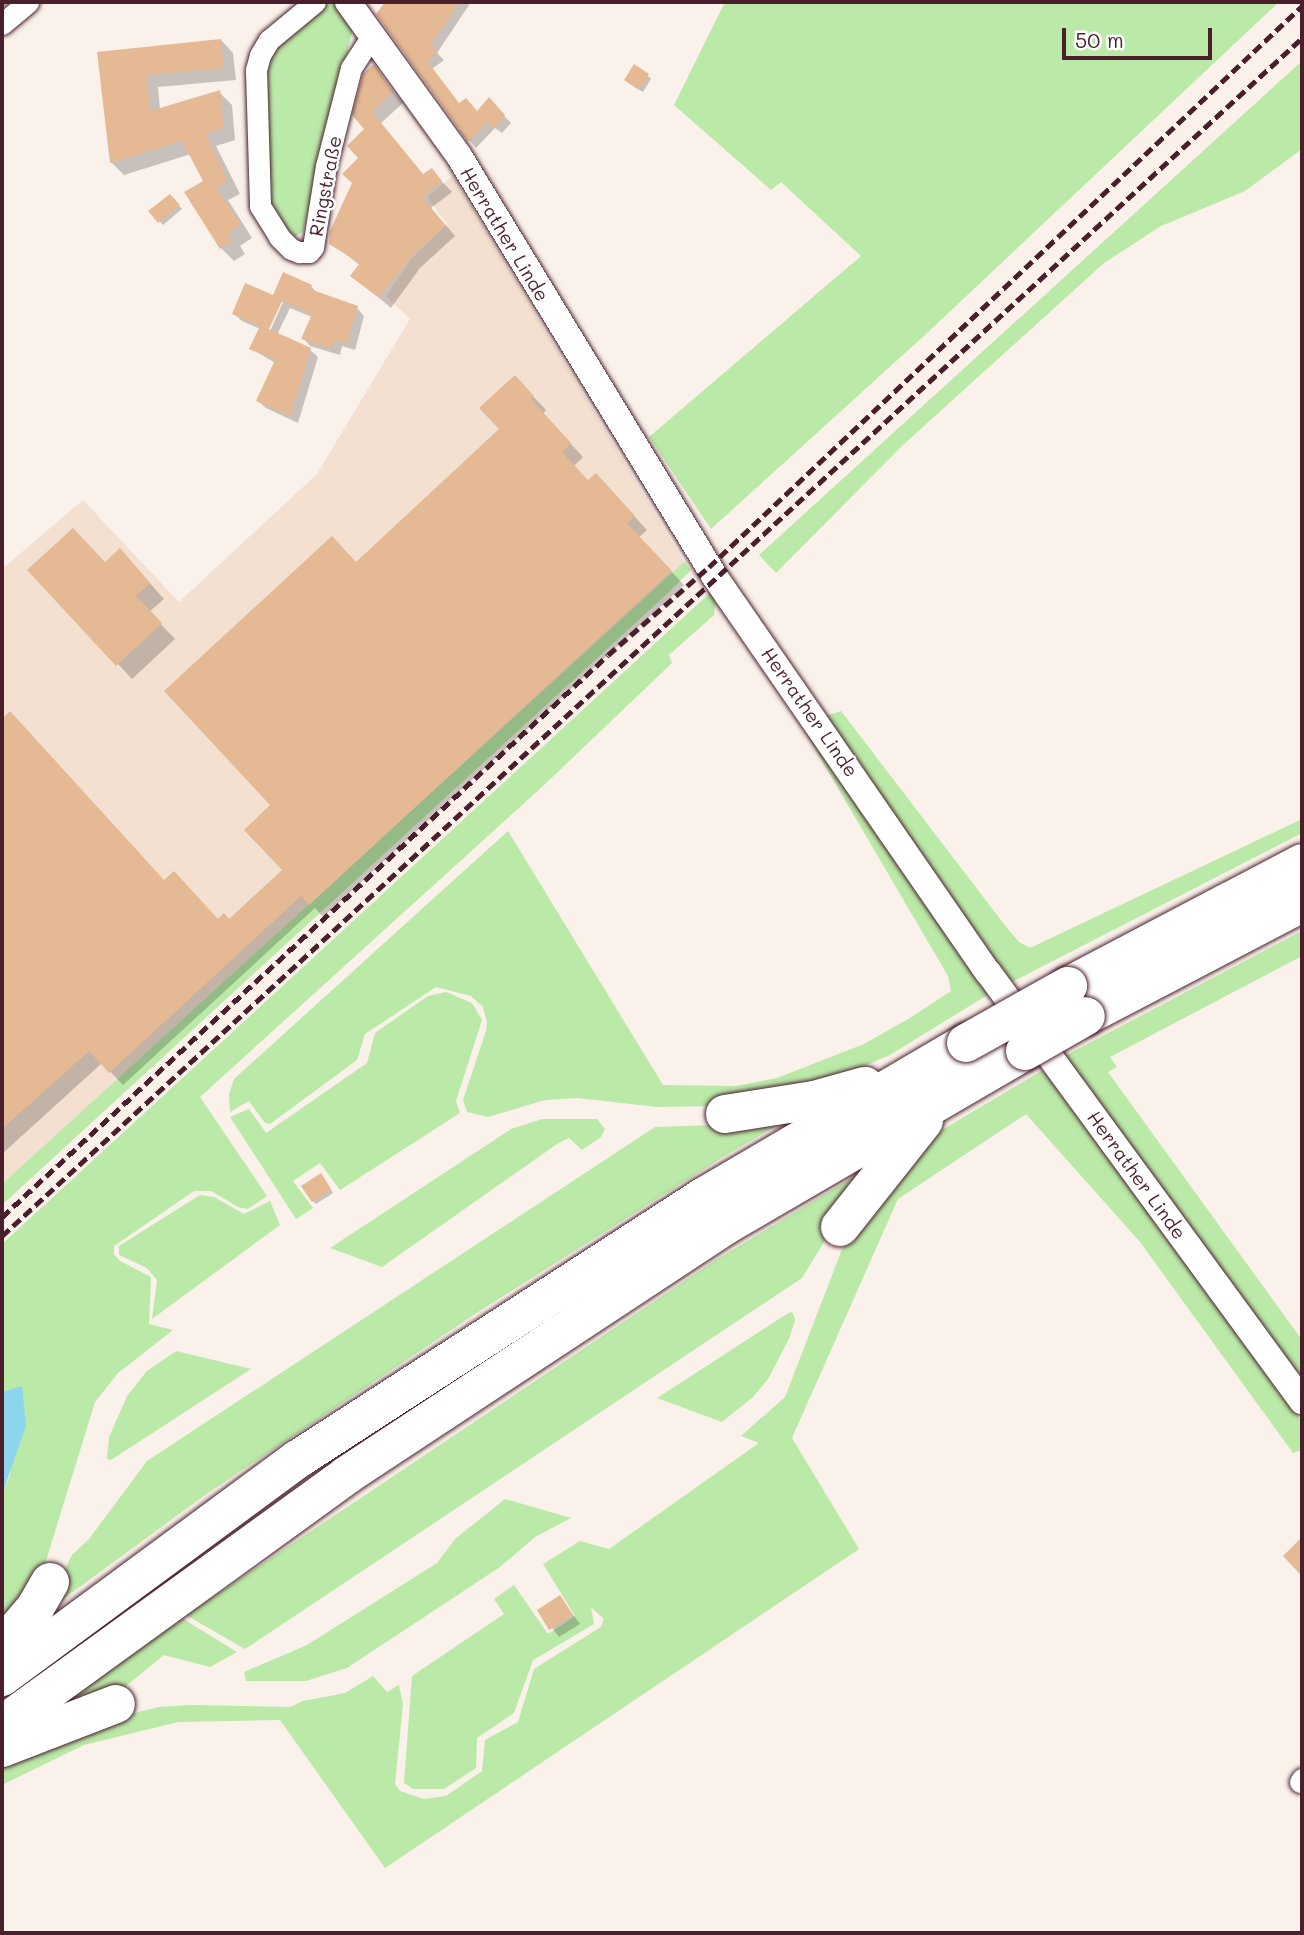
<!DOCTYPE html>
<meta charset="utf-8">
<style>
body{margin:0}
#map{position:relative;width:1304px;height:1935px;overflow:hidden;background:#faf1ea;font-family:Mali,sans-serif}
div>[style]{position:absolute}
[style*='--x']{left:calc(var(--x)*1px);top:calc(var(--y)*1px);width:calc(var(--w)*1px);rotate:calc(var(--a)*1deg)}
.built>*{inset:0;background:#f3e0d0}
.green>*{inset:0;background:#bae9a8}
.water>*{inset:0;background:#8cd5ed}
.shadow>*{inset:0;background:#0003}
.building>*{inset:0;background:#e4b994}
.roads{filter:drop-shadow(0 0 2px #4a1f2b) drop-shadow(0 0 2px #4a1f2b)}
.minor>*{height:21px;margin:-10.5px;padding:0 10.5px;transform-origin:10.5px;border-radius:10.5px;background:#fff}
.tertiary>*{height:26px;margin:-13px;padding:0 13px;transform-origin:13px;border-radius:13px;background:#fff}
.motorway>*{height:38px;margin:-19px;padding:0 19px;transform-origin:19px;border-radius:19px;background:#fff}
.rail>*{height:5px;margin-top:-2.5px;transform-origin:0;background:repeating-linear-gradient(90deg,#4a1f2b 0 10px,transparent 0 15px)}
.bridges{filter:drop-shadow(0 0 2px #4a1f2b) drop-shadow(0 0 2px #4a1f2b)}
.motorway-bridge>*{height:38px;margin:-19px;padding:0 19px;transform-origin:19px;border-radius:19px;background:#fff}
span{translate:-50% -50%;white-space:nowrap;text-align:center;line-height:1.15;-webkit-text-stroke:5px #fff;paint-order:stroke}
.street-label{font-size:19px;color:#4a1f2b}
.frame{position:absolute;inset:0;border:4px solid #4a1f2b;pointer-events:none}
.scale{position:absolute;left:1062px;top:28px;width:150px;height:32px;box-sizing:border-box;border:4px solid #4a1f2b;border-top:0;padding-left:9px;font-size:21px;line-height:24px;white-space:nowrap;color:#4a1f2b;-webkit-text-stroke:5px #fff;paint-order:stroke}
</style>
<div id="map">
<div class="built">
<i style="clip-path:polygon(453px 176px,684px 562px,2px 1184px,2px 569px,83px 500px,179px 602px,317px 474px,410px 319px,386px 296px,411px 259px,447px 224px,427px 197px)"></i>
</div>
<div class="green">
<i style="clip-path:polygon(326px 2px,337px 2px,355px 20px,303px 231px,293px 239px,270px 217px,264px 73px,278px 44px)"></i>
<i style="clip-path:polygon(725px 2px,1279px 2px,926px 334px,711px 529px,649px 437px,861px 256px,781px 182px,771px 190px,674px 105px)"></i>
<i style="clip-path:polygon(1302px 61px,1302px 149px,1245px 191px,1161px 226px,1104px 263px,903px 445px,776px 573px,759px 555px)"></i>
<i style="clip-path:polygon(684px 562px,691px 570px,669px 592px,2px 1205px,2px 1184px)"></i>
<i style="clip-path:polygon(712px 591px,716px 602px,714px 615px,669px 655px,672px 663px,542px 787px,200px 1097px,267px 1196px,248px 1209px,238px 1207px,211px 1191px,194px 1191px,114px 1246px,114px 1254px,120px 1261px,151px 1277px,149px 1324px,173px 1330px,118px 1373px,95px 1402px,45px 1564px,29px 1595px,2px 1633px,2px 1495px,10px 1475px,22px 1387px,2px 1392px,2px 1244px)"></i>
<i style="clip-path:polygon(841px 711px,1007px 928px,1019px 942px,1030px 948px,1302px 819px,1302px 833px,1008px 984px,824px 716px)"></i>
<i style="clip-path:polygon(809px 729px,989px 994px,890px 1055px,818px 1086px,724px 1106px,657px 1107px,578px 1098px,545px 1100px,488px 1117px,467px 1112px,463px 1100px,486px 1031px,487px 1022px,483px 1007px,471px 996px,436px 987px,365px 1034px,357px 1060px,270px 1124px,265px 1123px,249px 1101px,230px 1112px,229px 1094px,234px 1079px,508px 831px,663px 1085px,736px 1086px,777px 1078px,864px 1044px,910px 1018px,951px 991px,948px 976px,805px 732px)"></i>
<i style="clip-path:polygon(1302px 931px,1302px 956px,1110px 1057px,1117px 1067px,1108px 1072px,1302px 1340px,1302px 1386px,1059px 1059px)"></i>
<i style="clip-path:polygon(446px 992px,472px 1003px,482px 1020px,456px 1101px,460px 1113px,340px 1190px,320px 1163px,293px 1181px,313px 1208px,296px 1219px,230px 1117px,249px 1109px,266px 1133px,367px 1063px,375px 1033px,428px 996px)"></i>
<i style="clip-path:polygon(1043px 1070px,1289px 1401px,1302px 1423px,1302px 1450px,1293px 1453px,1140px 1242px,1026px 1114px,898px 1199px,792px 1438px,859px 1549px,385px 1868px,280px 1720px,178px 1722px,84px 1745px,2px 1785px,2px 1761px,110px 1719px,159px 1707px,193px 1705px,290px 1707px,303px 1701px,345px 1693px,373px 1676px,387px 1692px,399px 1685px,403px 1704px,395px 1784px,400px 1791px,424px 1799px,446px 1796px,482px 1771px,485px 1740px,518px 1722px,534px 1669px,601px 1627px,604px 1619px,591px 1607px,594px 1624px,533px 1660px,514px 1713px,477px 1738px,476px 1768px,444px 1789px,413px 1789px,404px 1783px,412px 1676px,504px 1614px,494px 1599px,514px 1585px,548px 1634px,575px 1616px,543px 1564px,580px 1541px,609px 1549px,759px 1443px,741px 1436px,785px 1397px,848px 1234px,932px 1136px)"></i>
<i style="clip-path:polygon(797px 1114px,723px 1157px,478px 1312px,205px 1495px,40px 1616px,72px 1555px,89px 1539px,147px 1461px,655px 1127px,746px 1124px)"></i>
<i style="clip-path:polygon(542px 1119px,597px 1119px,605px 1129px,601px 1137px,582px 1150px,569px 1138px,557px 1144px,382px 1267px,330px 1248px,511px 1129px)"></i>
<i style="clip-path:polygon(870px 1167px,802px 1278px,245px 1649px,186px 1615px,716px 1260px)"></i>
<i style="clip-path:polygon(200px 1195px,214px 1197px,244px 1214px,270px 1201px,280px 1225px,152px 1319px,157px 1280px,147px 1268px,119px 1255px,119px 1246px)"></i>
<i style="clip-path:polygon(790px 1312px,793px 1313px,795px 1320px,789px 1339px,768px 1379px,753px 1397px,722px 1422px,657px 1398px)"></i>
<i style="clip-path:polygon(176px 1351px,251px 1369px,111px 1460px,107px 1459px,109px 1437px,127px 1396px,147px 1371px)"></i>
<i style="clip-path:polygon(505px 1499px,571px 1518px,535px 1537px,500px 1567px,347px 1668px,306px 1681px,246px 1681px,244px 1672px,307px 1645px,437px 1563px,455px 1539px)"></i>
<i style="clip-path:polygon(180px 1617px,237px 1652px,210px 1667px,164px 1655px,121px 1690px,52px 1709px)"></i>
</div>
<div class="water">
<i style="clip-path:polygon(22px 1386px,26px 1426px,2px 1495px,2px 1392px)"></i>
</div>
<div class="shadow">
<i style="clip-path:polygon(2px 2px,10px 2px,2px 9px)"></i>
<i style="clip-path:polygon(386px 2px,471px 2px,437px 53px,444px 60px,432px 69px,460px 105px,477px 113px,489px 100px,511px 123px,502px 133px,495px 128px,476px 148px,470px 141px,378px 14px)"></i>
<i style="clip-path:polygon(221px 40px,233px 53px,236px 80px,158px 87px,160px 110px,219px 92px,232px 105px,235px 140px,216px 146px,240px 194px,228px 200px,252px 238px,240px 246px,245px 254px,234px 261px,221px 248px,186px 192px,206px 182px,191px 154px,124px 175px,111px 162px,99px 54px)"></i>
<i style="clip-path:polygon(373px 67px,403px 103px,381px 123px,424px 176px,431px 170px,452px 192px,431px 208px,455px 236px,420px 268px,391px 308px,353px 276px,361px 266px,331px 243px,361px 159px)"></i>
<i style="clip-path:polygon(648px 76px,651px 79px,643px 92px,629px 83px)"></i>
<i style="clip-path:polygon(169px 196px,182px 209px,163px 225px,151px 211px)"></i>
<i style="clip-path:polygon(evenodd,311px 286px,318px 294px,357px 308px,364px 316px,355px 350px,342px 346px,340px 355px,310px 346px,303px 338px,312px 317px,290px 308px,277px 335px,310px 350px,318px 357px,298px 423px,266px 408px,258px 401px,275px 363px,251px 348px,260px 329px,242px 321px,234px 314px,311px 286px,279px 302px,283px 302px,267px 338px,264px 337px,279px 302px)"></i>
<i style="clip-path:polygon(527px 390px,546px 410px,543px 414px,583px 457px,574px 466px,589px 482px,609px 489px,647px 530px,639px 537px,684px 585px,323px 917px,315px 908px,123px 1085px,102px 1063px,2px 1154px,2px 721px,10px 713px,164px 882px,219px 920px,229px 921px,284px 870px,273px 806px,356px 564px,501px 429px)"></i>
<i style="clip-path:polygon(120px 550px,164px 599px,149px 612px,175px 639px,132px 679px,118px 664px,105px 564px)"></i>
<i style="clip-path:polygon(324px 1179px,333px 1193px,316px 1204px,313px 1201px)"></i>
<i style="clip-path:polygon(560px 1597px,580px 1624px,559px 1637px,539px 1610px)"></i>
</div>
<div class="building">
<i style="clip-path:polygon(385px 2px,459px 2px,431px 44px,438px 53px,427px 61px,459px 103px,466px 98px,477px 111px,489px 97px,505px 115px,494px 128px,487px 122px,468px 142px,459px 130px,463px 126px,459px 129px,376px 14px)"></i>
<i style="clip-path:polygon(221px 39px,224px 68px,146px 75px,150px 111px,220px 90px,224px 128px,205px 134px,228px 181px,216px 187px,241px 224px,228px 233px,233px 240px,220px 249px,184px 192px,203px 181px,182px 141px,110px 163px,97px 52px)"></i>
<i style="clip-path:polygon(374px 64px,393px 92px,372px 112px,423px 174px,432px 168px,442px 181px,422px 197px,445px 225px,410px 258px,379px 298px,350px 276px,360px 263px,329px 244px,330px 231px,352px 183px,342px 174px,358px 158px,347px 146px,364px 129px,352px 115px,363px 74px)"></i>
<i style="clip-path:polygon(634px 64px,649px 74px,639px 90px,624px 80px)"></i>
<i style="clip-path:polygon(170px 194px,180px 205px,158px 223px,148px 211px)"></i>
<i style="clip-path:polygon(283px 272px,312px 285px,310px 289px,358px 306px,347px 343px,335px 340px,332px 348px,301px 339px,312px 314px,282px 301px,269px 329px,311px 348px,290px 416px,256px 401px,275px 360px,249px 349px,260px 326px,232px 314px,245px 283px,273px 295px)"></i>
<i style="clip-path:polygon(515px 375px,534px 396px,531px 399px,571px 443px,562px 452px,588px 480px,596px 473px,635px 516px,627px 523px,672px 571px,309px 905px,301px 896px,109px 1073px,89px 1051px,2px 1129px,2px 719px,10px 711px,164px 880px,174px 871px,218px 919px,224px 913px,229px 919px,282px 870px,244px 830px,270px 805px,164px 691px,332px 536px,356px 562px,499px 429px,479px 408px)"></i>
<i style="clip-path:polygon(73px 528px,105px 562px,120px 548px,150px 583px,136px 596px,162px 623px,116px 666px,27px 570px)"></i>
<i style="clip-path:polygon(321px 1173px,331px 1189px,312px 1202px,301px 1186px)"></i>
<i style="clip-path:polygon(1302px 1537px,1302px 1576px,1283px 1556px)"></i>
<i style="clip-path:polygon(560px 1595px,573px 1615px,549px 1630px,537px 1610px)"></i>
</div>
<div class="roads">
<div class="minor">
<i style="--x:315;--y:2;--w:60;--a:140.4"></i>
<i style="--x:269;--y:40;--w:17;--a:121"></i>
<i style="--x:260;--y:55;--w:16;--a:105"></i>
<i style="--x:256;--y:70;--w:136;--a:88.3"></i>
<i style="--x:260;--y:206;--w:36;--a:58"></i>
<i style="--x:279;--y:237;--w:17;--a:45"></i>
<i style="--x:291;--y:249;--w:9;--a:21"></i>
<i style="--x:299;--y:252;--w:10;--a:0"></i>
<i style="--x:309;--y:252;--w:6;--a:-51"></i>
<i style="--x:313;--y:247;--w:82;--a:-80.9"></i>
<i style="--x:326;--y:166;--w:101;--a:-75.7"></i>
<i style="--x:351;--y:68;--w:38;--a:-57"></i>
<i style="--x:2;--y:24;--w:34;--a:-40"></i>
<i style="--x:1300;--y:1782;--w:4;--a:-56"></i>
</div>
<div class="tertiary">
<i style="--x:348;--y:2;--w:190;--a:54.2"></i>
<i style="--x:459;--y:156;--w:493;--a:58.7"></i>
<i style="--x:715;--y:577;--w:480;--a:55.4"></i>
<i style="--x:988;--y:972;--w:532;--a:53.8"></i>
</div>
<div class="motorway">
<i style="--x:1068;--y:986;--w:264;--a:-27.7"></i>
<i style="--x:1086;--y:1016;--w:244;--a:-27.6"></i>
<i style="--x:725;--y:1114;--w:90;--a:-8.9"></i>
<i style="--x:814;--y:1100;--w:53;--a:-15.4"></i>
<i style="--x:840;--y:1227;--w:135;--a:-51.6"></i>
<i style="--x:2;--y:1647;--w:51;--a:-49.8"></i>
<i style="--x:35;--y:1608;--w:30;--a:-60"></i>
<i style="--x:2;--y:1677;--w:368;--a:-36.4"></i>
<i style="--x:298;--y:1459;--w:482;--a:-32.9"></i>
<i style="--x:703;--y:1197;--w:305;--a:-30.4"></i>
<i style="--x:2;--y:1725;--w:426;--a:-35.9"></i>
<i style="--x:347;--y:1475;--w:456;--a:-33.4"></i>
<i style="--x:728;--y:1224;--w:344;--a:-30.2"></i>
<i style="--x:2;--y:1748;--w:122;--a:-21.1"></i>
</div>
</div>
<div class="rail">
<i style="--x:2;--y:1217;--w:826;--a:-42.84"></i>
<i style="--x:608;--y:655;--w:134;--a:-41.1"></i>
<i style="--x:709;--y:567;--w:816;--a:-43.41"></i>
<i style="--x:2;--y:1236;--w:1768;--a:-42.66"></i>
</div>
<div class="bridges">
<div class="motorway-bridge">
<i style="--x:966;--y:1043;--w:117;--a:-29.2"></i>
<i style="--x:1025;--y:1051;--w:70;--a:-29.8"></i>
</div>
</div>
<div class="street-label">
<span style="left:325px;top:186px;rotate:-79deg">Ringstraße</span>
<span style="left:505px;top:234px;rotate:59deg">Herrather Linde</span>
<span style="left:810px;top:712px;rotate:55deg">Herrather Linde</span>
<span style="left:1137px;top:1175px;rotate:54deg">Herrather Linde</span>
</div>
<div class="frame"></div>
<div class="scale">50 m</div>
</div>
